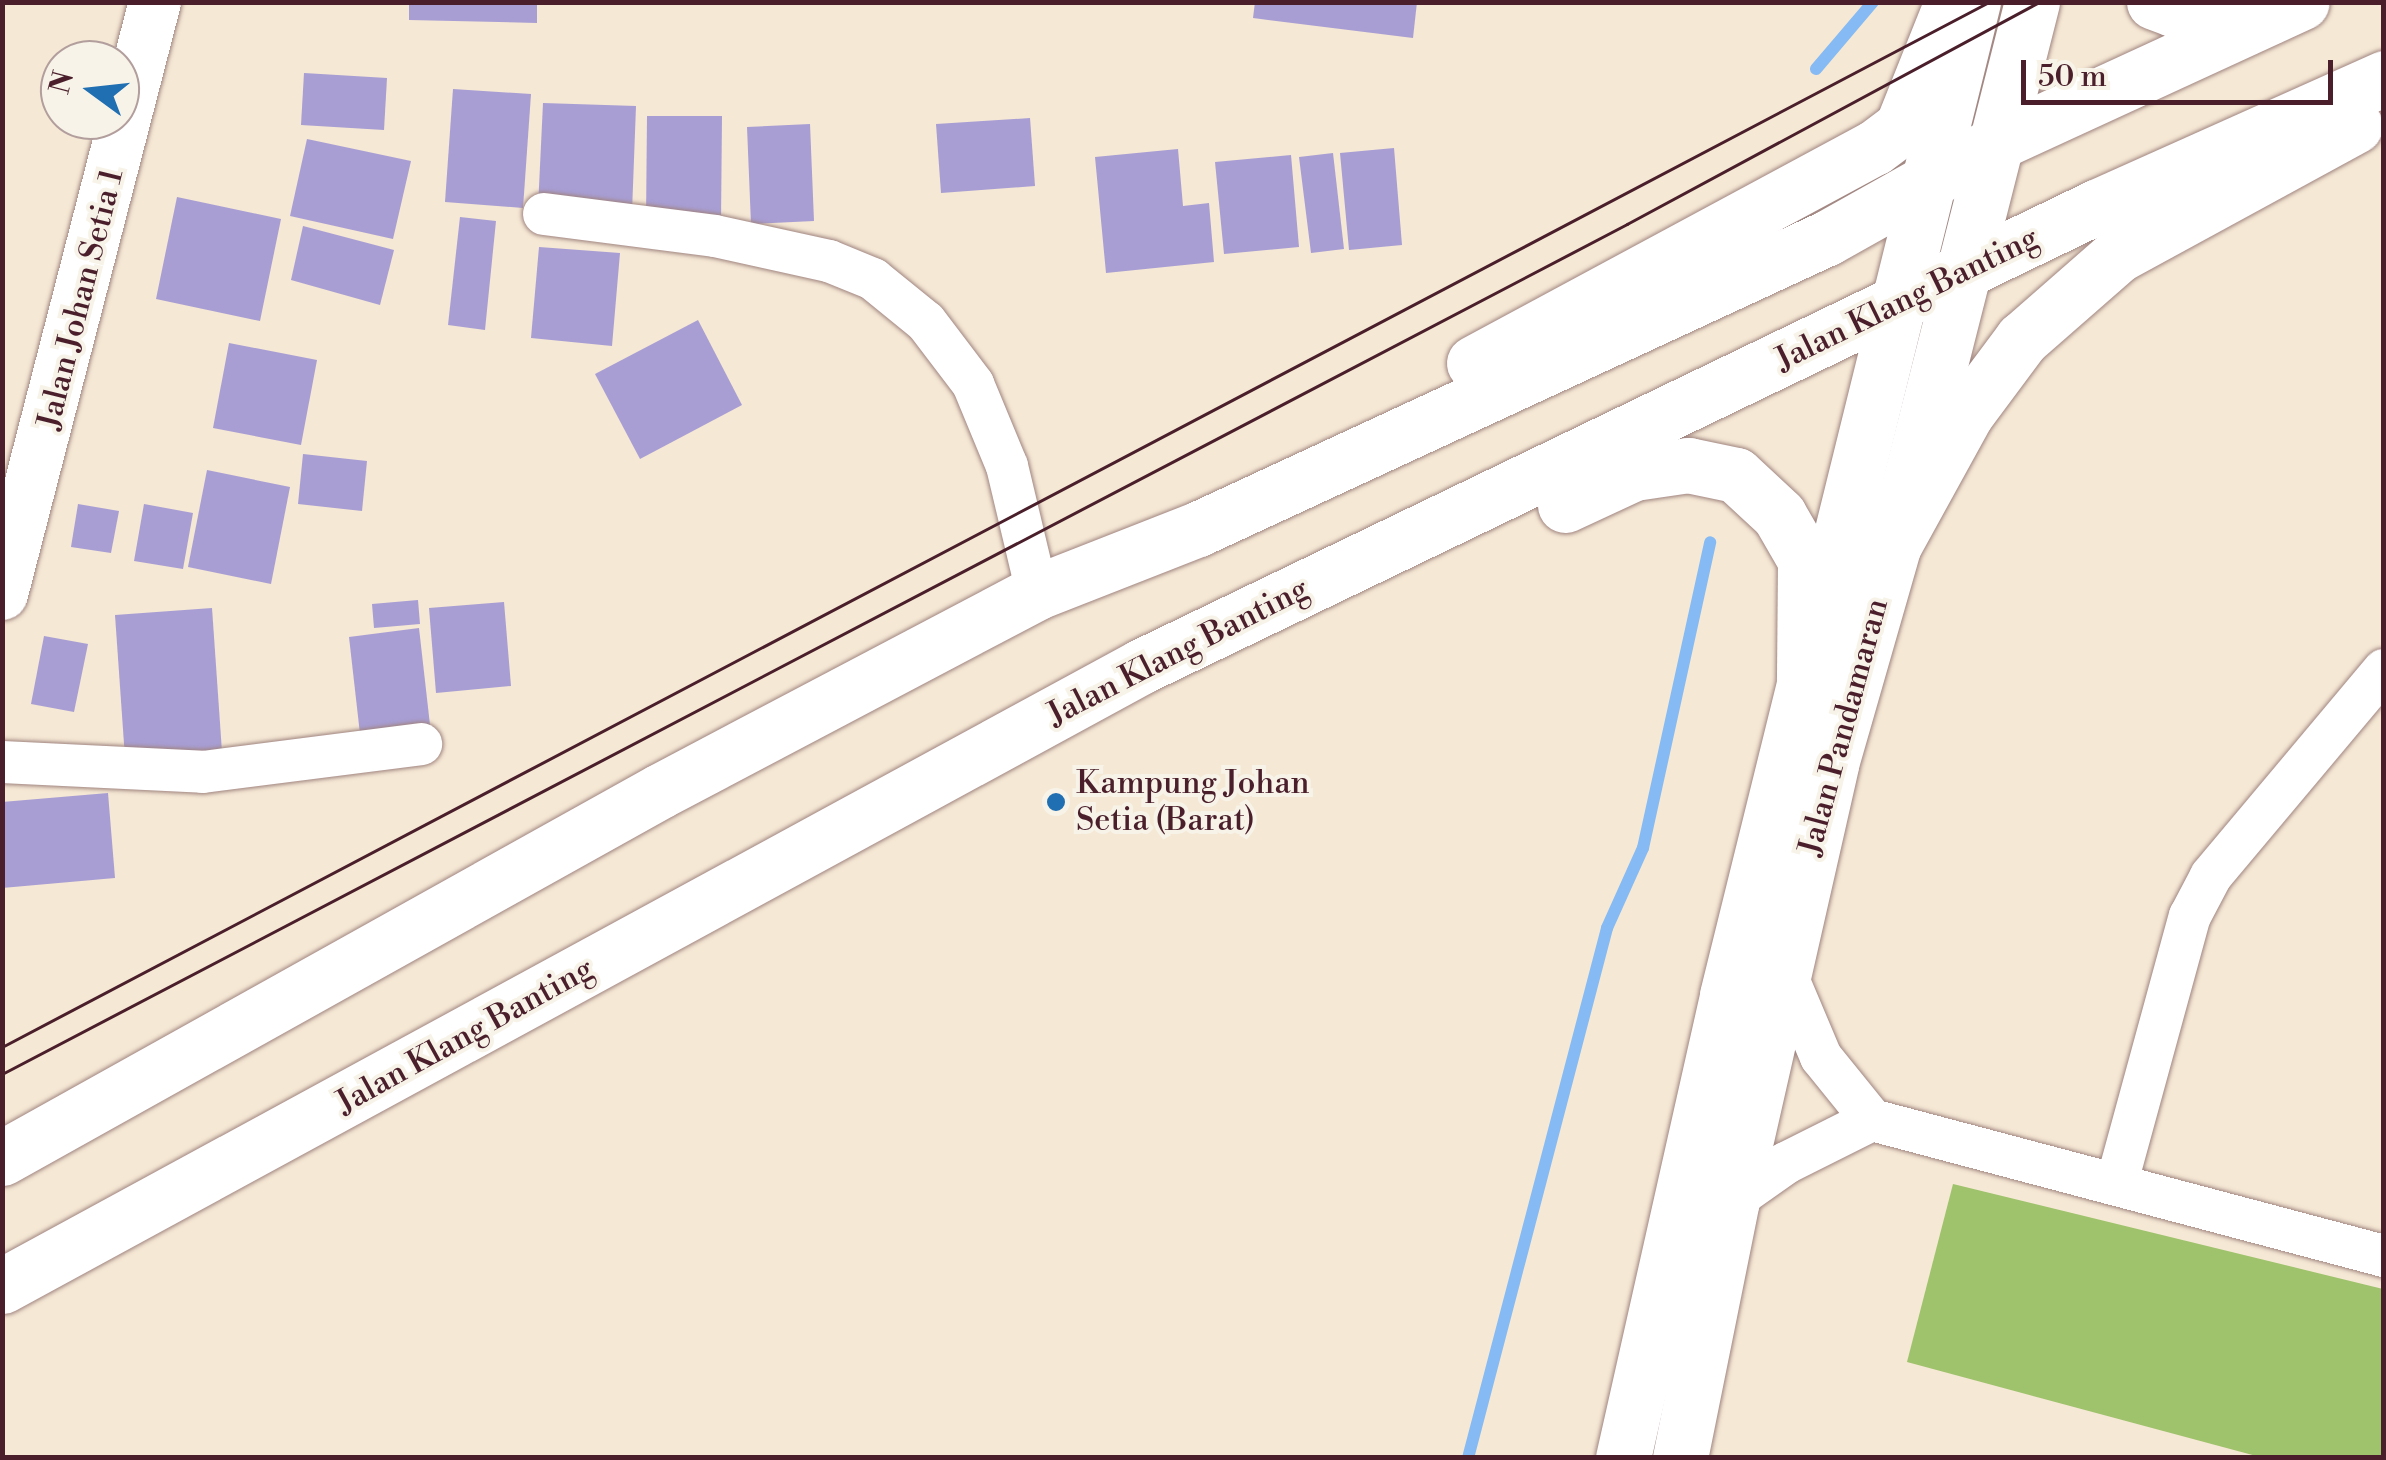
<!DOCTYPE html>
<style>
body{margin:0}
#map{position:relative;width:2386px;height:1460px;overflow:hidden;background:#f5e8d4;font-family:"Libre Bodoni",serif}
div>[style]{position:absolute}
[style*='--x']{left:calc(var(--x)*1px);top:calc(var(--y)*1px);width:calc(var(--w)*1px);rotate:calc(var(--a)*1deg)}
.green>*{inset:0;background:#9fc26c}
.stream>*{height:12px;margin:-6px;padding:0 6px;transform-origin:6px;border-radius:6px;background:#85baf4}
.building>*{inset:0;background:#a89ed4}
.roads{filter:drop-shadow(0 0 2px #a08480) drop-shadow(0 0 2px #a08480)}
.minor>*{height:42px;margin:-21px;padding:0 21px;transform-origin:21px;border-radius:21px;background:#fff}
.tertiary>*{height:52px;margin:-26px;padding:0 26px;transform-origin:26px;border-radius:26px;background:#fff}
.secondary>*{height:55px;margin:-27.5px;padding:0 27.5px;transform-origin:27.5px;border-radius:27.5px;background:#fff}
.trunk>*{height:55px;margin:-27.5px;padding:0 27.5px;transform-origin:27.5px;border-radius:27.5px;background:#fff}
.tram>*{height:2.5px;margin:-1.25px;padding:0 1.25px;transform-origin:1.25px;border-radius:1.25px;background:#4a1f2b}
.dots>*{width:28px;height:28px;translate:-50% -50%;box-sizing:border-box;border:5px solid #f7f3e8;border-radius:50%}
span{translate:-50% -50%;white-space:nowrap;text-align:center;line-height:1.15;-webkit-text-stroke:8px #f7f3e8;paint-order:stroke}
.street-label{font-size:32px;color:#4a1f2b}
.poi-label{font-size:32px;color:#4a1f2b}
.left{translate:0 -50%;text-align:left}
.frame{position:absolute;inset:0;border:5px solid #4a1f2b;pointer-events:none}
.north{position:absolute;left:40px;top:40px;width:100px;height:100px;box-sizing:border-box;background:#f7f3e8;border:2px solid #b29e9c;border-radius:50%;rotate:285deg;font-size:28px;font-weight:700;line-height:40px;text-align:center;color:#4a1f2b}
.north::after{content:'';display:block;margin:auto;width:35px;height:45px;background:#1f6fb2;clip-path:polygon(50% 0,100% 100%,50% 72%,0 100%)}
.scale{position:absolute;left:2021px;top:60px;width:312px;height:45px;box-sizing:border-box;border:5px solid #4a1f2b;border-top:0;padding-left:12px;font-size:30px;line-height:35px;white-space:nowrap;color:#4a1f2b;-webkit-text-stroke:8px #f7f3e8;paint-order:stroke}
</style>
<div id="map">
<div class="green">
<i style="clip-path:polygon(1953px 1184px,2383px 1289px,2383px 1457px,2260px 1457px,1907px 1362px)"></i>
</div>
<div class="stream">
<i style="--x:1816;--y:69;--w:88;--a:-49.6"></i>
<i style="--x:1468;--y:1458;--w:548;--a:-75.3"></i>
<i style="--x:1607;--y:928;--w:88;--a:-65.8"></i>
<i style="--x:1643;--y:848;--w:313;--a:-77.6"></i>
</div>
<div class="building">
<i style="clip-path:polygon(409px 2px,537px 2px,537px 23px,409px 20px)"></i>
<i style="clip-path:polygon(1255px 2px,1417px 2px,1413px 38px,1253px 18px)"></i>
<i style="clip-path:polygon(304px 73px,387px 78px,384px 130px,301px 125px)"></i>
<i style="clip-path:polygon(453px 89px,531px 94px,523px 208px,445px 202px)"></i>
<i style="clip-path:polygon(543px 103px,636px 106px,632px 212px,538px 208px)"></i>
<i style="clip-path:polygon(647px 116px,722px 116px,721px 221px,646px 221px)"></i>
<i style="clip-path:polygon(1030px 118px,1035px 186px,941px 193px,936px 124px)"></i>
<i style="clip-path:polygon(810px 124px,814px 221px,751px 224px,747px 127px)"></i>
<i style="clip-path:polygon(307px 139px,411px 161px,393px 239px,290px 216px)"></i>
<i style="clip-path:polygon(1394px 148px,1402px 245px,1349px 250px,1340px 153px)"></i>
<i style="clip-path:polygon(1178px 149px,1183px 206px,1209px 203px,1214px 262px,1106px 273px,1095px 157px)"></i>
<i style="clip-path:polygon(1333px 153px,1344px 249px,1311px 253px,1299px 157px)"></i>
<i style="clip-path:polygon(1291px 155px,1299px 247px,1224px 254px,1215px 162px)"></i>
<i style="clip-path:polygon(177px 197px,281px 219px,260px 321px,156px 299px)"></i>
<i style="clip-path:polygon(460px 217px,496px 221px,485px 330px,448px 325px)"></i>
<i style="clip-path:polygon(303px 226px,394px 250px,380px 305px,291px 280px)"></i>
<i style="clip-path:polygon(539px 247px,620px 253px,612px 346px,531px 338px)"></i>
<i style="clip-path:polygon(698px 320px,742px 405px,640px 459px,595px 374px)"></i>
<i style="clip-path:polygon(229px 343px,317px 360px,301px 445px,213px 428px)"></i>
<i style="clip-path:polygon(303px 454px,367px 461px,362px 511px,298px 504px)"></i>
<i style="clip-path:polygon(207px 470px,290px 487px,271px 584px,188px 567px)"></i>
<i style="clip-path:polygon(78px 504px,119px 511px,111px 553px,71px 547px)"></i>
<i style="clip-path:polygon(144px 504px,193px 513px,183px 569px,134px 561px)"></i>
<i style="clip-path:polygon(418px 600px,420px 624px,374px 628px,372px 604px)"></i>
<i style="clip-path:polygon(504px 602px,511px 686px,436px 693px,429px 608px)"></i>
<i style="clip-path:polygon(212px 608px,222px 752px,125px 758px,115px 615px)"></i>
<i style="clip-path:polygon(419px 628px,430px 725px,360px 734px,349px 637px)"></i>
<i style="clip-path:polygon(44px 636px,88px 644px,74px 712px,31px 704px)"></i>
<i style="clip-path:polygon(108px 793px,115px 878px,2px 888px,2px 802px)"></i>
</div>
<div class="roads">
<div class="minor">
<i style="--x:544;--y:214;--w:172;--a:7.3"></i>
<i style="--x:715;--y:236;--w:117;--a:12.4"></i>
<i style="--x:829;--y:261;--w:48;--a:22.2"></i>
<i style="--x:873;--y:279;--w:68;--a:39.1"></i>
<i style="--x:926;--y:322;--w:78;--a:52.8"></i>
<i style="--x:973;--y:384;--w:89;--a:67.5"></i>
<i style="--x:1007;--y:466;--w:130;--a:76.6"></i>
<i style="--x:2;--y:762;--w:201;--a:2.8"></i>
<i style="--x:203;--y:772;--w:220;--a:-7.3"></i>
<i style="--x:1783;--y:967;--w:98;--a:67.1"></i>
<i style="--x:1821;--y:1057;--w:81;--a:51"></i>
<i style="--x:1872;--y:1120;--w:530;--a:14.88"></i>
<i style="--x:2117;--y:1182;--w:276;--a:-74.7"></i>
<i style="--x:2190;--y:916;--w:45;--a:-62.3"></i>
<i style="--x:2211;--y:876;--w:269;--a:-50"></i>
<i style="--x:1732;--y:1201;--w:66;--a:-35.1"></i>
<i style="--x:1786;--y:1163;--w:96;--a:-26.6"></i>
</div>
<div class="tertiary">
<i style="--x:2;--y:594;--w:611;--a:-75.51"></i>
</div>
<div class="secondary">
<i style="--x:1623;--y:1458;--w:475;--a:-77.3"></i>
<i style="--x:1727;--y:995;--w:1023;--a:-76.09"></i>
<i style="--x:1680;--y:1458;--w:262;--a:-78.6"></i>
<i style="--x:1732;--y:1201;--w:448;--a:-77.2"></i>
<i style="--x:1831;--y:764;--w:228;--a:-74"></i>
<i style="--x:1894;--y:545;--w:560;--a:-75.74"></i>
</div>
<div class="trunk">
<i style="--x:2154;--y:2;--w:20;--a:20"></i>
<i style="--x:2173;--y:9;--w:96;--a:4.8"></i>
<i style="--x:1474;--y:363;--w:454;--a:-28.3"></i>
<i style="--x:1874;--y:148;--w:35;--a:-37"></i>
<i style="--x:1902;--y:127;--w:135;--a:-68.2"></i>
<i style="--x:1565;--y:505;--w:76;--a:-24.9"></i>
<i style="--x:1634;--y:473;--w:55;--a:-8.4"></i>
<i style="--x:1688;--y:465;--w:49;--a:11.8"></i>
<i style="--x:1736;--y:475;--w:59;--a:42.9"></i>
<i style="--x:1779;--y:515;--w:52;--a:60"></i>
<i style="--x:1805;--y:560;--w:127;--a:90.5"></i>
<i style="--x:1894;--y:545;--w:149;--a:-61.2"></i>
<i style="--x:1966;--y:414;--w:94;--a:-53.3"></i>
<i style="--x:2022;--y:339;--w:128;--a:-41.2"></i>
<i style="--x:2118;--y:255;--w:270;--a:-28.6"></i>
<i style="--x:2;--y:1158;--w:753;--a:-29.15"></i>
<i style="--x:660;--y:791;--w:426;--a:-27.8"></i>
<i style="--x:1037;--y:592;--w:173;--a:-21.4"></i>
<i style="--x:1198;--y:529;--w:693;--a:-24.83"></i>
<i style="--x:1827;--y:238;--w:198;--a:-29.3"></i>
<i style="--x:2000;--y:141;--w:332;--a:-24.7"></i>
<i style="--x:2;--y:1286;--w:1298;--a:-28.54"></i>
<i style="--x:1142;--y:666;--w:1059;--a:-25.69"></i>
<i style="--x:2096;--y:207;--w:316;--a:-24.1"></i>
</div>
</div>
<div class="tram">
<i style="--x:2;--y:1047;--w:2245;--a:-27.74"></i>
<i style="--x:2;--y:1074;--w:1834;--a:-27.61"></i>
<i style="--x:1627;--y:224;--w:469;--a:-28.3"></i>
</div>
<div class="dots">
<i style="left:1056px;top:802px;background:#1f6fb2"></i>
</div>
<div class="street-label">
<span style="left:81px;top:299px;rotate:-76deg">Jalan Johan Setia 1</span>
<span style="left:1907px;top:299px;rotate:-26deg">Jalan Klang Banting</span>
<span style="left:1178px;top:652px;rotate:-27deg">Jalan Klang Banting</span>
<span style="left:1844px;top:727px;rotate:-75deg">Jalan Pandamaran</span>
<span style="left:465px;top:1036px;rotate:-29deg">Jalan Klang Banting</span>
</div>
<div class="poi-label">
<span class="left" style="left:1076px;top:802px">Kampung Johan<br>Setia (Barat)</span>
</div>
<div class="frame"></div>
<div class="north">N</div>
<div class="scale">50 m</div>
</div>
